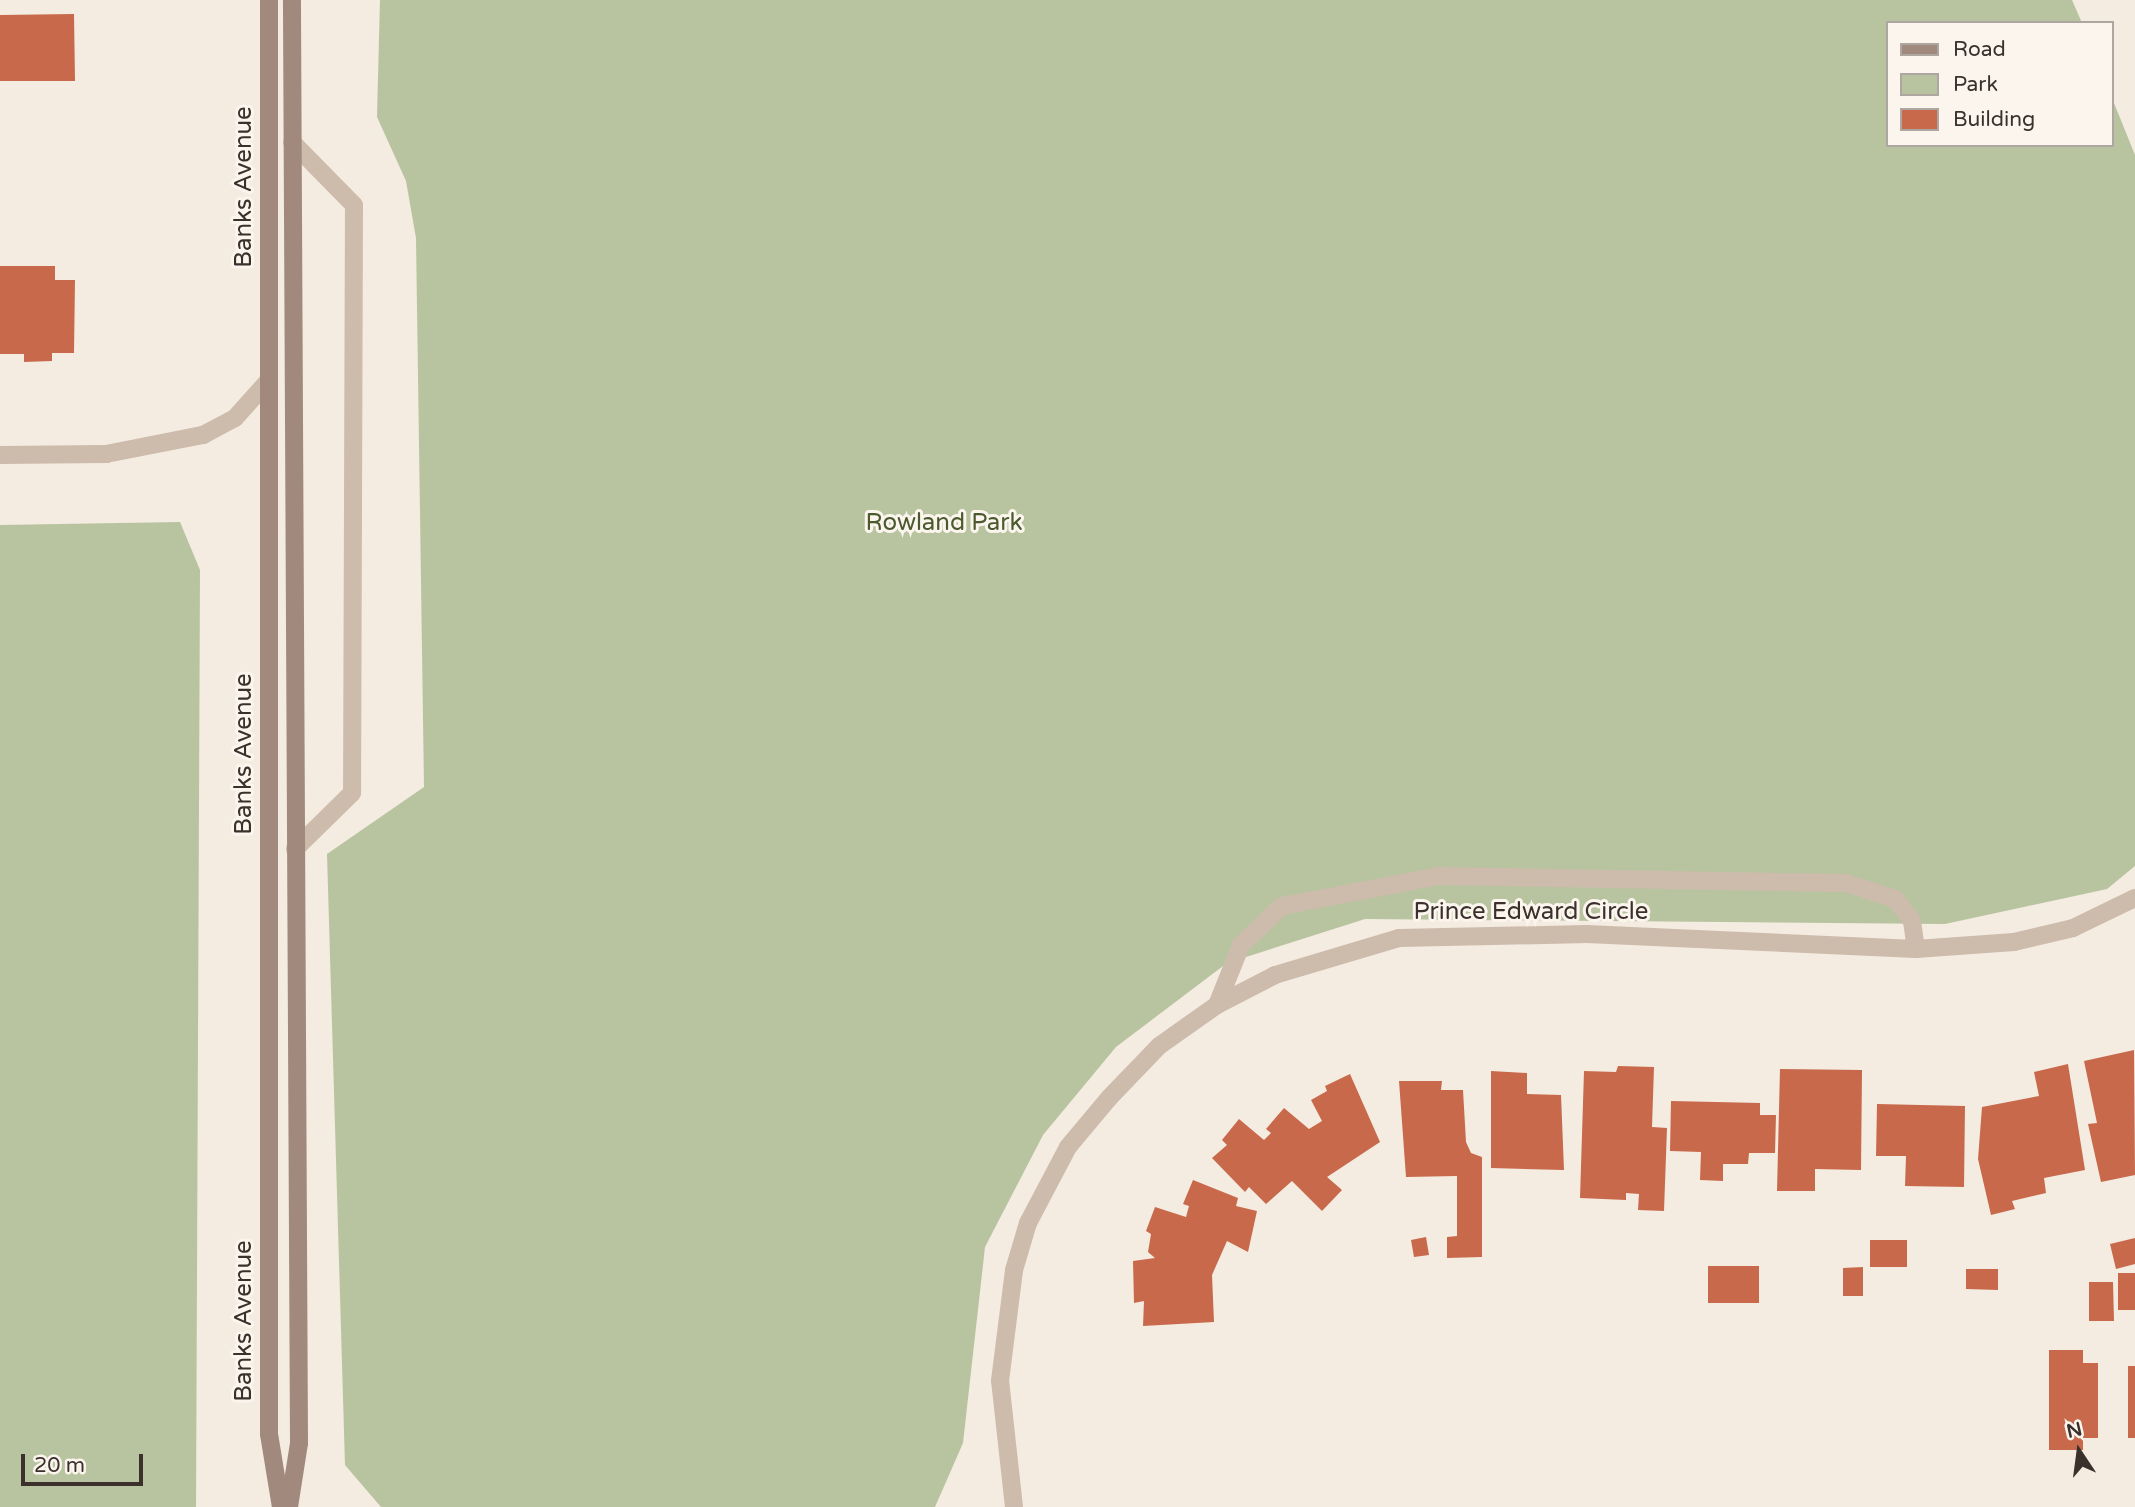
<!DOCTYPE html>
<style>
body{margin:0}
#map{position:relative;width:2135px;height:1507px;overflow:hidden;background:#f4ebe1;font-family:"Varela Round",sans-serif}
div>[style]{position:absolute}
[style*='--x']{left:calc(var(--x)*1px);top:calc(var(--y)*1px);width:calc(var(--w)*1px);rotate:calc(var(--a)*1deg)}
.green>*{inset:0;background:#b8c4a0}
.building>*{inset:0;background:#c8694b}
.lane>*{height:18px;margin:-9px;padding:0 9px;transform-origin:9px;border-radius:9px;background:#cdbbac}
.street>*{height:18px;margin:-9px;padding:0 9px;transform-origin:9px;border-radius:9px;background:#cdbbac}
.secondary>*{height:18px;margin:-9px;padding:0 9px;transform-origin:9px;border-radius:9px;background:#a18a7d}
span{translate:-50% -50%;white-space:nowrap;text-align:center;line-height:1.15;-webkit-text-stroke:6px #fbf5ee;paint-order:stroke}
.street-label{font-size:24px;color:#3b302b}
.park-label{font-size:24px;color:#4a5a2e}
.legend{position:absolute;left:1886px;top:21px;width:228px;height:126px;box-sizing:border-box;background:#fbf5ee;border:2px solid #aea6a0;margin:0;padding:9px 12px;list-style:none;font-size:21px;color:#3b302b}
.legend li{display:flex;align-items:center;gap:14px;height:35px}
.legend b{width:35px;border:2px solid #aea6a0}
.north{position:absolute;left:2044px;top:1416px;width:70px;height:70px;-webkit-text-stroke:5px #fbf5ee;paint-order:stroke;rotate:347deg;font-size:19px;font-weight:700;line-height:28px;text-align:center;color:#3b302b}
.north::after{content:'';display:block;margin:auto;width:24px;height:32px;background:#3b302b;clip-path:polygon(50% 0,100% 100%,50% 72%,0 100%)}
.scale{position:absolute;left:21px;top:1454px;width:122px;height:32px;box-sizing:border-box;border:4px solid #3b302b;border-top:0;padding-left:9px;font-size:21px;line-height:24px;white-space:nowrap;color:#3b302b;-webkit-text-stroke:5px #fbf5ee;paint-order:stroke}
</style>
<div id="map">
<div class="green">
<i style="clip-path:polygon(380px 0,2072px 0,2082px 23px,1888px 23px,1888px 145px,2112px 145px,2112px 98px,2135px 155px,2135px 866px,2107px 889px,1945px 924px,1365px 919px,1227px 963px,1116px 1047px,1043px 1135px,985px 1247px,963px 1443px,935px 1507px,381px 1507px,345px 1465px,327px 854px,424px 787px,416px 238px,406px 181px,377px 117px)"></i>
<i style="clip-path:polygon(180px 522px,200px 570px,196px 1507px,0 1507px,0 525px)"></i>
</div>
<div class="building">
<i style="clip-path:polygon(74px 14px,75px 81px,0 81px,0 15px)"></i>
<i style="clip-path:polygon(0 266px,55px 266px,55px 280px,75px 280px,74px 353px,52px 353px,52px 361px,24px 362px,24px 354px,0 354px)"></i>
<i style="clip-path:polygon(2134px 1050px,2135px 1175px,2101px 1182px,2088px 1124px,2097px 1123px,2084px 1061px)"></i>
<i style="clip-path:polygon(2068px 1064px,2085px 1170px,2044px 1178px,2046px 1193px,2012px 1201px,2015px 1209px,1991px 1215px,1978px 1159px,1982px 1107px,2039px 1096px,2034px 1072px)"></i>
<i style="clip-path:polygon(1618px 1066px,1654px 1067px,1652px 1127px,1667px 1128px,1664px 1211px,1638px 1210px,1639px 1194px,1626px 1193px,1626px 1200px,1580px 1198px,1584px 1071px,1616px 1072px)"></i>
<i style="clip-path:polygon(1780px 1069px,1862px 1070px,1861px 1170px,1815px 1169px,1815px 1191px,1777px 1191px)"></i>
<i style="clip-path:polygon(1491px 1071px,1527px 1073px,1527px 1094px,1561px 1095px,1564px 1170px,1491px 1168px)"></i>
<i style="clip-path:polygon(1350px 1074px,1380px 1142px,1327px 1177px,1342px 1190px,1322px 1211px,1292px 1181px,1266px 1204px,1249px 1187px,1245px 1192px,1212px 1158px,1227px 1145px,1222px 1140px,1239px 1119px,1264px 1140px,1271px 1133px,1266px 1129px,1284px 1108px,1309px 1129px,1322px 1121px,1311px 1100px,1327px 1091px,1325px 1086px)"></i>
<i style="clip-path:polygon(1399px 1081px,1442px 1081px,1441px 1090px,1463px 1090px,1466px 1142px,1471px 1153px,1482px 1157px,1482px 1257px,1447px 1258px,1447px 1237px,1457px 1236px,1457px 1176px,1406px 1177px)"></i>
<i style="clip-path:polygon(1671px 1101px,1760px 1103px,1760px 1115px,1776px 1115px,1775px 1153px,1749px 1153px,1748px 1164px,1723px 1164px,1723px 1181px,1700px 1180px,1701px 1152px,1670px 1151px)"></i>
<i style="clip-path:polygon(1877px 1104px,1965px 1106px,1964px 1187px,1905px 1186px,1906px 1156px,1876px 1156px)"></i>
<i style="clip-path:polygon(1193px 1180px,1238px 1198px,1236px 1206px,1257px 1211px,1248px 1252px,1227px 1241px,1212px 1275px,1214px 1322px,1143px 1326px,1144px 1301px,1134px 1303px,1133px 1261px,1155px 1258px,1148px 1252px,1151px 1234px,1146px 1231px,1155px 1207px,1186px 1217px,1189px 1206px,1183px 1204px)"></i>
<i style="clip-path:polygon(1426px 1237px,1429px 1255px,1414px 1257px,1411px 1240px)"></i>
<i style="clip-path:polygon(2135px 1238px,2135px 1264px,2116px 1269px,2110px 1244px)"></i>
<i style="clip-path:polygon(1870px 1240px,1907px 1240px,1907px 1267px,1870px 1267px)"></i>
<i style="clip-path:polygon(1708px 1266px,1759px 1266px,1759px 1303px,1708px 1303px)"></i>
<i style="clip-path:polygon(1863px 1267px,1863px 1296px,1843px 1296px,1843px 1268px)"></i>
<i style="clip-path:polygon(1966px 1269px,1998px 1269px,1998px 1290px,1966px 1289px)"></i>
<i style="clip-path:polygon(2118px 1273px,2135px 1273px,2135px 1310px,2118px 1310px)"></i>
<i style="clip-path:polygon(2089px 1282px,2113px 1282px,2114px 1321px,2089px 1321px)"></i>
<i style="clip-path:polygon(2049px 1350px,2083px 1350px,2083px 1363px,2098px 1363px,2098px 1438px,2083px 1438px,2083px 1450px,2049px 1450px)"></i>
<i style="clip-path:polygon(2128px 1366px,2135px 1366px,2135px 1438px,2128px 1438px)"></i>
</div>
<div class="lane">
<i style="--x:292;--y:142;--w:88;--a:45.5"></i>
<i style="--x:354;--y:205;--w:588;--a:90.19"></i>
<i style="--x:352;--y:793;--w:80;--a:135.5"></i>
<i style="--x:1217;--y:1005;--w:65;--a:-68.2"></i>
<i style="--x:1241;--y:945;--w:57;--a:-43.6"></i>
<i style="--x:1282;--y:906;--w:160;--a:-10.8"></i>
<i style="--x:1439;--y:876;--w:407;--a:1"></i>
<i style="--x:1846;--y:883;--w:52;--a:18.1"></i>
<i style="--x:1895;--y:899;--w:28;--a:52"></i>
<i style="--x:1912;--y:921;--w:28;--a:82"></i>
</div>
<div class="street">
<i style="--x:0;--y:455;--w:106;--a:-0.5"></i>
<i style="--x:106;--y:454;--w:99;--a:-11.1"></i>
<i style="--x:203;--y:435;--w:36;--a:-28"></i>
<i style="--x:235;--y:418;--w:50;--a:-48.3"></i>
<i style="--x:1014;--y:1507;--w:127;--a:-96.3"></i>
<i style="--x:1000;--y:1381;--w:112;--a:-82.8"></i>
<i style="--x:1014;--y:1270;--w:49;--a:-73.4"></i>
<i style="--x:1028;--y:1223;--w:86;--a:-62.2"></i>
<i style="--x:1068;--y:1147;--w:64;--a:-50.1"></i>
<i style="--x:1109;--y:1098;--w:72;--a:-46.1"></i>
<i style="--x:1159;--y:1046;--w:71;--a:-35.3"></i>
<i style="--x:1217;--y:1005;--w:65;--a:-27.3"></i>
<i style="--x:1275;--y:975;--w:129;--a:-16.6"></i>
<i style="--x:1399;--y:938;--w:188;--a:-1.2"></i>
<i style="--x:1587;--y:934;--w:329;--a:2.6"></i>
<i style="--x:1916;--y:949;--w:98;--a:-4.1"></i>
<i style="--x:2014;--y:942;--w:61;--a:-13.3"></i>
<i style="--x:2073;--y:928;--w:69;--a:-25.8"></i>
</div>
<div class="secondary">
<i style="--x:269;--y:0;--w:1434;--a:90"></i>
<i style="--x:269;--y:1434;--w:74;--a:80.7"></i>
<i style="--x:289;--y:1507;--w:65;--a:-81.1"></i>
<i style="--x:299;--y:1443;--w:1443;--a:-90.28"></i>
</div>
<div class="street-label">
<span style="left:244px;top:187px;rotate:-90deg">Banks Avenue</span>
<span style="left:244px;top:754px;rotate:-90deg">Banks Avenue</span>
<span style="left:1531px;top:912px">Prince Edward Circle</span>
<span style="left:244px;top:1321px;rotate:-90deg">Banks Avenue</span>
</div>
<div class="park-label">
<span style="left:944px;top:523px">Rowland Park</span>
</div>
<ul class="legend">
<li><b style="height:9px;background:#a18a7d"></b>Road</li>
<li><b style="height:19px;background:#b8c4a0"></b>Park</li>
<li><b style="height:19px;background:#c8694b"></b>Building</li>
</ul>
<div class="north">N</div>
<div class="scale">20 m</div>
</div>
